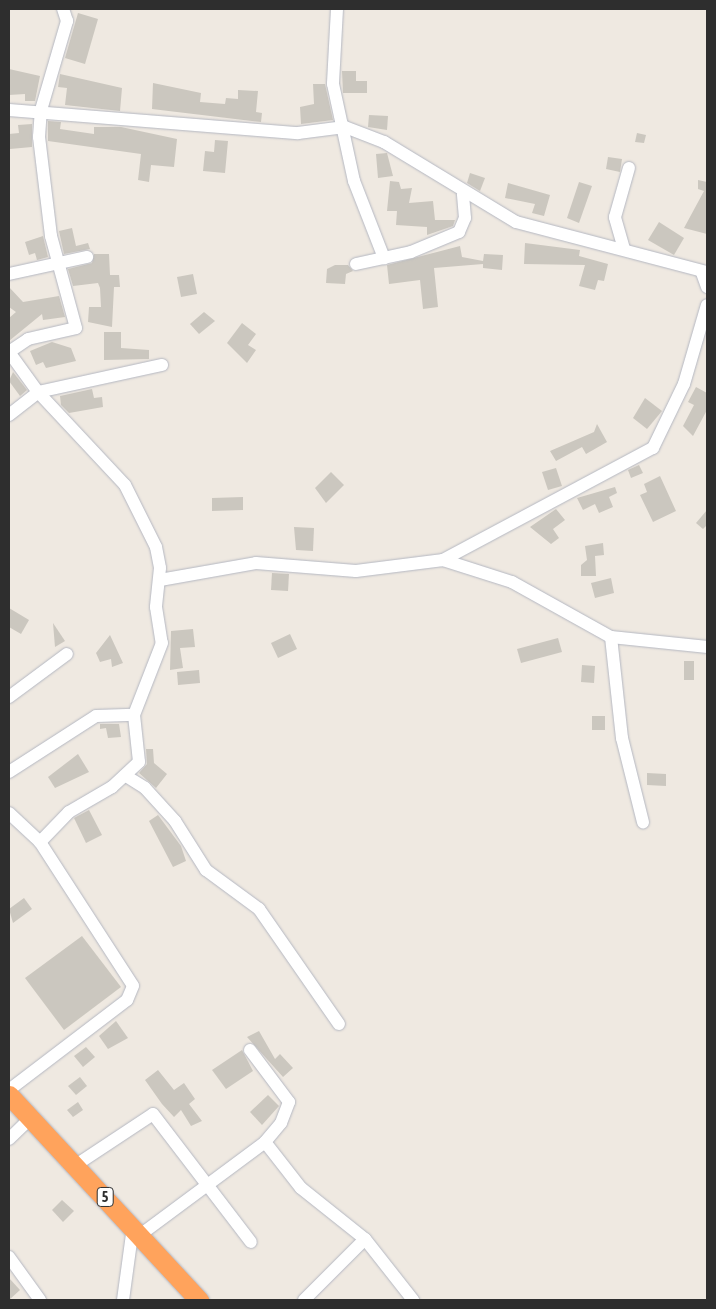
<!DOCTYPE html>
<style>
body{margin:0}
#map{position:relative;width:716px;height:1309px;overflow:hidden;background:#efe9e1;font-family:"Asap Condensed",sans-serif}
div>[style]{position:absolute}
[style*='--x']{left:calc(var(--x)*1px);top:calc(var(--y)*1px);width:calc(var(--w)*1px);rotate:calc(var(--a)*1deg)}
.building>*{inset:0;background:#cbc7bf}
.roads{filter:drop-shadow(0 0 1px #b4b7c1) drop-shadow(0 0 1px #b4b7c1)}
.minor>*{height:12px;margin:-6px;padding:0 6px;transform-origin:6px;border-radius:6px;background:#fff}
.highway>*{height:19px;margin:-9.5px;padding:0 9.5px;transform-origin:9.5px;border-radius:9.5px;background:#ffa35c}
span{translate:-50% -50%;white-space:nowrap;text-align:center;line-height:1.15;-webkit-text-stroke:5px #fff;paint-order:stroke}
.shield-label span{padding:1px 4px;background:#fff;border:1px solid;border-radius:4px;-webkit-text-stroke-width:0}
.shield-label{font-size:14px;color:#2e2e2e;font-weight:700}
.frame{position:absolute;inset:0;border:10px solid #2e2e2e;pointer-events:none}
</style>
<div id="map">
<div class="building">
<i style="clip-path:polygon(78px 13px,98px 19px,85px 64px,65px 58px)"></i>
<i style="clip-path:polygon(9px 69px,40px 76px,35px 101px,25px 101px,25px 94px,9px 95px)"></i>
<i style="clip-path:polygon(342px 71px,356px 71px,356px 81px,367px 81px,367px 93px,343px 93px)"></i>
<i style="clip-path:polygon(60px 74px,122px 88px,120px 111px,65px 105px,67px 88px,58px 87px)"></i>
<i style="clip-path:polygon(153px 83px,201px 93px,200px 102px,225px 104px,226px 98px,238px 99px,238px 90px,258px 91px,256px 112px,262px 113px,261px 122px,152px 109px)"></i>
<i style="clip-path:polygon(313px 84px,325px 84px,333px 120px,301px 124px,300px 107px,314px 104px)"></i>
<i style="clip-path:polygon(369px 115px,388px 116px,387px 130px,368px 127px)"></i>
<i style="clip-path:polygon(48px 121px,61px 122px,60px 129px,94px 134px,94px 127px,121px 127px,177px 139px,174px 167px,151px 165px,149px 182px,138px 180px,141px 154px,48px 141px)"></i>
<i style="clip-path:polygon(32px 124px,32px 147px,10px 149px,9px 134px,19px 133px,18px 125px)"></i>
<i style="clip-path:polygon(637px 133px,646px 135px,644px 143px,635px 142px)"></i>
<i style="clip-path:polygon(215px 140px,228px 141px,225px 173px,203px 171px,205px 151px,214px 152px)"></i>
<i style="clip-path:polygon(387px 153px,393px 176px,378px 178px,376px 154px)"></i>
<i style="clip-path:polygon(608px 157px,622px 159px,620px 172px,606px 169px)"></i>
<i style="clip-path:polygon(470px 173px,485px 178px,480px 191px,467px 183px)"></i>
<i style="clip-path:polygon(698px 180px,707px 182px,707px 234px,684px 228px,704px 191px,698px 189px)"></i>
<i style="clip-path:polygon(390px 181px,399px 182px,401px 189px,412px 188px,409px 203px,433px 201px,435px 220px,455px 220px,453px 226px,427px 235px,427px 227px,396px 225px,397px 211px,387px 211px)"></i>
<i style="clip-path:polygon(579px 182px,592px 186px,579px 223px,567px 218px)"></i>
<i style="clip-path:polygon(508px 183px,550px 195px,544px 216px,532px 213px,535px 204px,505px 198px)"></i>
<i style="clip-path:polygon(659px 222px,684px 238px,674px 255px,648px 240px)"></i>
<i style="clip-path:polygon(72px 228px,76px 246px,88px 243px,90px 249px,64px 254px,59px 231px)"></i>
<i style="clip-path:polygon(43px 236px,48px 257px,37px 260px,35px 253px,29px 255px,25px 242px)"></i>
<i style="clip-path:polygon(525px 243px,580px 250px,579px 256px,608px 264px,604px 281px,598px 280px,595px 290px,579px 286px,585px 265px,524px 264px)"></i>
<i style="clip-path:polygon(460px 246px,462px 257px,483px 261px,484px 254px,503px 255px,502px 270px,483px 268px,483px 264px,434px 268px,438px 307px,423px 309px,420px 280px,389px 284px,387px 265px)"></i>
<i style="clip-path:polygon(94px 254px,109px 254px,110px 275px,119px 275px,120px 287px,114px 287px,112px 327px,88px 322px,89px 307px,101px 307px,100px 288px,98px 283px,73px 286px,68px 269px,92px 263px)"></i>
<i style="clip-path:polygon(335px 265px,348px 265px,353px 271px,346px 274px,345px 284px,326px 283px,327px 269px)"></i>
<i style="clip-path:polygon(193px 274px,197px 294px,181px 297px,177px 277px)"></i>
<i style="clip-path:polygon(9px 287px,23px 302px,59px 296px,65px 317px,43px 320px,42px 314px,9px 341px,9px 318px,16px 312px,9px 307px)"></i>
<i style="clip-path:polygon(204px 312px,215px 321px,199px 334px,190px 324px)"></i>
<i style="clip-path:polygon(242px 323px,256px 334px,248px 345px,256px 350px,247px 363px,227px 343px)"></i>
<i style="clip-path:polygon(104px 332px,121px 332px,121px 348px,149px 350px,149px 359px,104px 360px)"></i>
<i style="clip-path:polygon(52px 342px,71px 348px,76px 361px,46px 368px,43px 362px,36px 365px,30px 351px)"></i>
<i style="clip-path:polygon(13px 372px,27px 390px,20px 396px,9px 381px)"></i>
<i style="clip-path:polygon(696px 387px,707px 393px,707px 410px,693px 436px,683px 426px,694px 405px,688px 402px)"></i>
<i style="clip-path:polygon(92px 389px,94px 398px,102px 397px,103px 407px,69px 413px,61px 405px,60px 396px)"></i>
<i style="clip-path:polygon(645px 398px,662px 411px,647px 429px,633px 418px)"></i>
<i style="clip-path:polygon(597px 424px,607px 442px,586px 454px,582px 447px,556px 461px,550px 451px,594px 432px)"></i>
<i style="clip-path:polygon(639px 465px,643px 473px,631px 478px,628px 470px)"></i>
<i style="clip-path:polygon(556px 468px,562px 486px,548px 490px,542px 472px)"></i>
<i style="clip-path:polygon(331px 472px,344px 485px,326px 503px,315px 488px)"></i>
<i style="clip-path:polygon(660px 476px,676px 511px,653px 522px,640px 495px,647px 492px,644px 484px)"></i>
<i style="clip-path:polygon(615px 487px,617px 493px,609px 497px,613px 507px,599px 513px,595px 504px,583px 510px,577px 498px)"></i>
<i style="clip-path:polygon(243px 497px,243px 510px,212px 511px,212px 498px)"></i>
<i style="clip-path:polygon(556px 509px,565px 520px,553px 529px,559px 538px,551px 544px,530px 527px)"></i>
<i style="clip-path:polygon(707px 510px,707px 525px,703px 529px,696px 523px)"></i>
<i style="clip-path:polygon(294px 527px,314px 528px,313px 551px,296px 550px)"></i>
<i style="clip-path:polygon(603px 543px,604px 555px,595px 556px,596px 576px,581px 576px,581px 565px,587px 560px,585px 546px)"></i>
<i style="clip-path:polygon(272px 573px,289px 574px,288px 591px,271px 590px)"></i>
<i style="clip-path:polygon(611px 578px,614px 593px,595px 598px,591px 583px)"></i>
<i style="clip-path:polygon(9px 608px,29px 620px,21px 634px,9px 627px)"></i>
<i style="clip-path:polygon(53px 623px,65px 641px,55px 647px)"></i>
<i style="clip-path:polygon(193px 629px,195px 647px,180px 648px,183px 668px,170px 670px,171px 631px)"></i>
<i style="clip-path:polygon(290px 634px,297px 649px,278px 658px,271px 643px)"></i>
<i style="clip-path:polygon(110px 635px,123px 663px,112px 667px,111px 659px,100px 662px,96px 653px)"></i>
<i style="clip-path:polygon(558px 638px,562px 652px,521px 663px,517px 649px)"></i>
<i style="clip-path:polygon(684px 661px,694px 661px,694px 680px,684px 680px)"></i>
<i style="clip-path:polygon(582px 665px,595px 666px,594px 683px,581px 682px)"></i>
<i style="clip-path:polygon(199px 670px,200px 683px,178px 685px,177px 672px)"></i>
<i style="clip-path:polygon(592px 716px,605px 716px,605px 730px,592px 730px)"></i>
<i style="clip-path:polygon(100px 724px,119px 724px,121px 737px,108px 738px,106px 728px,100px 729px)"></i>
<i style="clip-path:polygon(146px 749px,153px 749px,154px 763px,167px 774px,156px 788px,139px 773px,147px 764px)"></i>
<i style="clip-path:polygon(78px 754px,89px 772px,55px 788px,48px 777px)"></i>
<i style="clip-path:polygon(647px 773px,666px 774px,666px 786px,647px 785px)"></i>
<i style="clip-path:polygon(89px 810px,102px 835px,86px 843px,74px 818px)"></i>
<i style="clip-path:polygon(158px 815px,181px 846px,186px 861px,173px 867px,149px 821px)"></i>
<i style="clip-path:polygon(24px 898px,32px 909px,13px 923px,9px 909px)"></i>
<i style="clip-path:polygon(82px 936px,121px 987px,64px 1030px,25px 978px)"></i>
<i style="clip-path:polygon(116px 1021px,128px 1038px,108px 1049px,99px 1036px)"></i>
<i style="clip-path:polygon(259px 1031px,275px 1059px,280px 1054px,293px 1068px,283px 1077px,247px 1037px)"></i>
<i style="clip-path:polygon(86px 1047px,95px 1057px,83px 1067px,74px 1056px)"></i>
<i style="clip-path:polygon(242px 1050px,253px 1071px,226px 1089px,212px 1070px)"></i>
<i style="clip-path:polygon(158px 1070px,174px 1090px,184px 1083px,195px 1099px,189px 1104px,202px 1121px,191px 1126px,181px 1110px,174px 1117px,162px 1104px,145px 1080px)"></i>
<i style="clip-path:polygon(80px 1077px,87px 1086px,76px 1095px,68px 1086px)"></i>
<i style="clip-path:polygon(268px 1095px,279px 1106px,262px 1125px,250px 1112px)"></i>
<i style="clip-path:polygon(78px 1102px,83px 1110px,73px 1117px,67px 1110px)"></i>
<i style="clip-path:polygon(62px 1200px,74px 1211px,63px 1222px,52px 1210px)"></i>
<i style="clip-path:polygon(9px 1278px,20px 1290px,9px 1300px)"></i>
</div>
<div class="roads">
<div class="minor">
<i style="--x:337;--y:9;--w:75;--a:93.1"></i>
<i style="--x:333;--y:84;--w:99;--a:77.8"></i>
<i style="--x:354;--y:181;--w:83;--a:68.7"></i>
<i style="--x:9;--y:110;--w:290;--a:4.6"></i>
<i style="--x:298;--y:133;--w:47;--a:-7.3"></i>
<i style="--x:345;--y:127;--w:42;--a:21"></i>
<i style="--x:384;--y:142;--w:154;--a:31.2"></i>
<i style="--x:516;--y:222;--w:197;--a:14.7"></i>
<i style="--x:624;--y:249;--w:33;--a:-106"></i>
<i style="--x:615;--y:217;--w:51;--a:-74.1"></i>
<i style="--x:356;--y:264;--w:56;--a:-12.3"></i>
<i style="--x:411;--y:252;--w:52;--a:-22.6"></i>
<i style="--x:459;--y:232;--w:15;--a:-67"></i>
<i style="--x:465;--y:218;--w:24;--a:-95"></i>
<i style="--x:702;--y:273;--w:15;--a:70"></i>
<i style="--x:9;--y:274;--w:80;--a:-12.3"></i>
<i style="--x:9;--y:352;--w:49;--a:54.1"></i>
<i style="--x:38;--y:392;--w:127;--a:46.9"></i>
<i style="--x:125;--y:485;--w:69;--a:63.4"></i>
<i style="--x:156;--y:547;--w:21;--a:79"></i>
<i style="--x:160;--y:568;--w:39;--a:96"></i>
<i style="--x:156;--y:607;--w:36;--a:81"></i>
<i style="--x:162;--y:643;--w:77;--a:111.3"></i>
<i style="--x:134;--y:715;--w:47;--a:83.9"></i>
<i style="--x:139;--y:762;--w:37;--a:137"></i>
<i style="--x:112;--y:787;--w:50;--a:149.8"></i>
<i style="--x:69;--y:812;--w:42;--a:134"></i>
<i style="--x:9;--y:352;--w:23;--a:-34"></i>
<i style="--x:28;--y:339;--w:49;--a:-12.9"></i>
<i style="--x:76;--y:328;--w:95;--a:-105.2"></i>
<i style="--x:51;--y:236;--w:100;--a:-96.9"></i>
<i style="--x:39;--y:137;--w:27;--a:-86"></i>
<i style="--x:41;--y:110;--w:93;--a:-73.7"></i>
<i style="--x:67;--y:21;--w:13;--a:-108"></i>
<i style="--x:9;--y:415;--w:37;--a:-38"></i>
<i style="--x:38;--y:392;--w:127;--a:-12.3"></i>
<i style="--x:443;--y:560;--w:238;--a:-28.1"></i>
<i style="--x:653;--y:448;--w:71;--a:-64.2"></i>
<i style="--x:684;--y:384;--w:82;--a:-73.8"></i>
<i style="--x:160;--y:580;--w:97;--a:-10"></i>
<i style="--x:256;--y:563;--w:100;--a:4.6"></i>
<i style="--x:356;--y:571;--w:88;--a:-7.2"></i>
<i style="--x:443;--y:560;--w:72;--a:17.7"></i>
<i style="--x:512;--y:582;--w:113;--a:29.1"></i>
<i style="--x:611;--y:637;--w:97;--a:5.9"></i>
<i style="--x:611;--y:637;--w:102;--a:83.8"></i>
<i style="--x:622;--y:738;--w:87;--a:76"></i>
<i style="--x:9;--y:697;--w:72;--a:-36.6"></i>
<i style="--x:9;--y:772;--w:103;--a:-32.8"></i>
<i style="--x:96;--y:716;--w:38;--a:-2"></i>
<i style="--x:126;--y:776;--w:22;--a:32"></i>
<i style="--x:145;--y:788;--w:45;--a:47.7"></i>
<i style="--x:175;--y:821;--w:58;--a:57.7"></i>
<i style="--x:206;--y:870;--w:66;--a:36.3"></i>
<i style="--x:259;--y:909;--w:140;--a:55.2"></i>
<i style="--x:9;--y:813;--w:42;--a:43.1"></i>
<i style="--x:40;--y:842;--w:171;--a:57.1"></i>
<i style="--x:133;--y:986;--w:15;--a:113"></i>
<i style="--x:127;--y:1000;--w:148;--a:142.7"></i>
<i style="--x:250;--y:1050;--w:65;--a:53.1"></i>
<i style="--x:289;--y:1102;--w:22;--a:111"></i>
<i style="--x:281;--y:1123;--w:25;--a:130"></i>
<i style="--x:9;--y:1139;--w:30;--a:-44"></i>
<i style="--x:76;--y:1165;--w:92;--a:-33.5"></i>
<i style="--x:153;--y:1114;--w:161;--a:52.6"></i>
<i style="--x:140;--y:1235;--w:156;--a:-36.6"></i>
<i style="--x:265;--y:1142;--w:58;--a:52"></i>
<i style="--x:301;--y:1188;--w:82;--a:38.6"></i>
<i style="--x:365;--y:1239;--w:78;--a:51.8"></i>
<i style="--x:9;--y:1257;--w:53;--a:54.2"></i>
<i style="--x:123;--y:1300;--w:74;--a:-82.2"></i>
<i style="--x:304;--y:1300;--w:86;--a:-45"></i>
</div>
<div class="highway">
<i style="--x:9;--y:1095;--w:280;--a:47.2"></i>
</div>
</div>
<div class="shield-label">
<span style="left:105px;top:1197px">5</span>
</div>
<div class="frame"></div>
</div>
